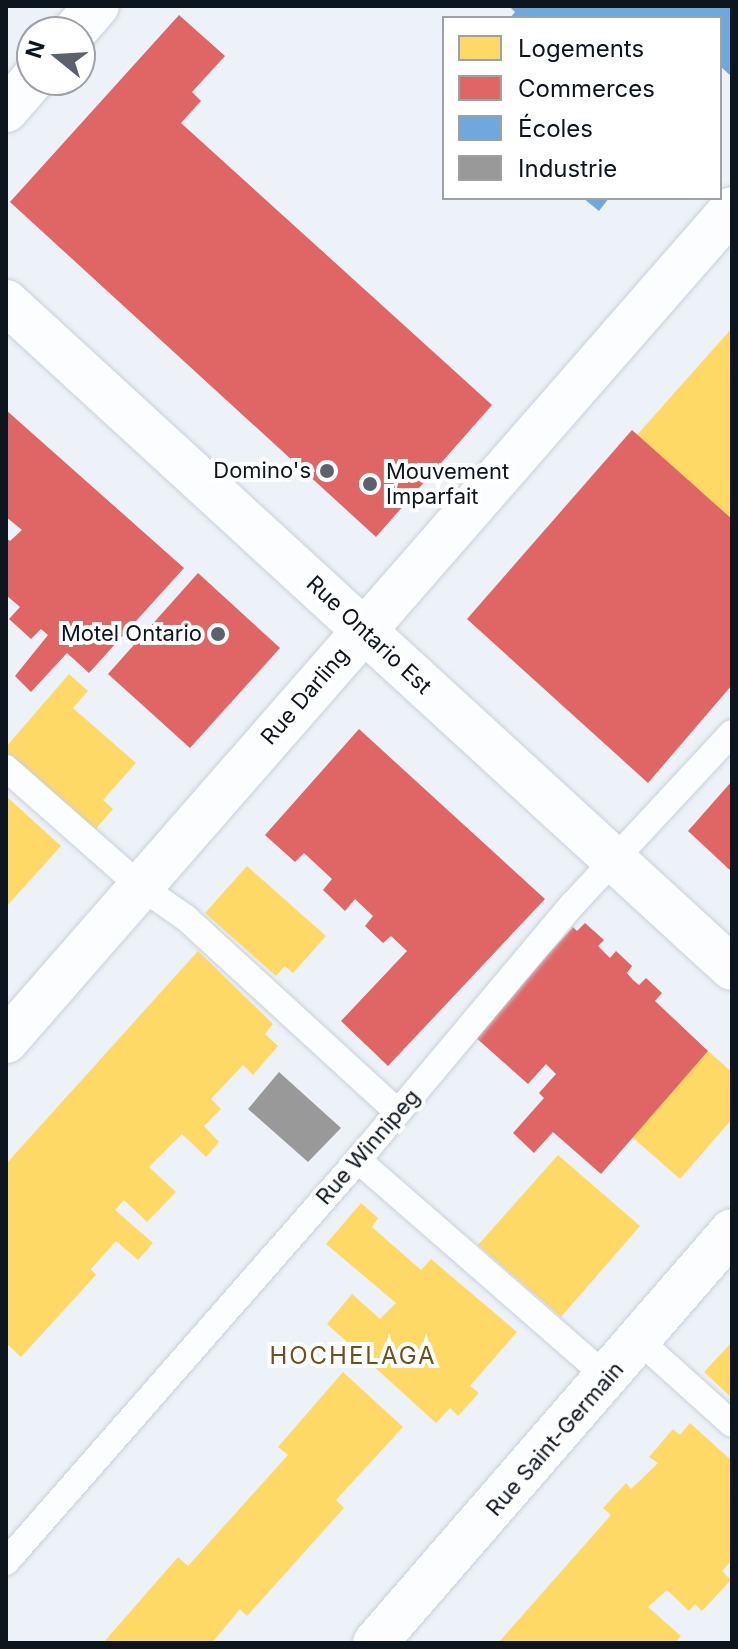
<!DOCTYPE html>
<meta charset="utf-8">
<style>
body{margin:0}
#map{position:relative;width:738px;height:1649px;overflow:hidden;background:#edf2f8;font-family:Inter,sans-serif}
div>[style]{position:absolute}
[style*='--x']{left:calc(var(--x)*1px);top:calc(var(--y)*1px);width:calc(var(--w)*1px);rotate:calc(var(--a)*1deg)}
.homes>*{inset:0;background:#ffd966}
.shops>*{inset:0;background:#e06666}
.schools>*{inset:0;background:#6fa8dc}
.industry>*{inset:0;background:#999}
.roads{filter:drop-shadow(0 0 2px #c9d0d8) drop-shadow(0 0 2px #c9d0d8)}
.service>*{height:26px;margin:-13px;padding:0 13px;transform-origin:13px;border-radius:13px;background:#fcfdfe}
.minor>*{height:44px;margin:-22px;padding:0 22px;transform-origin:22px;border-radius:22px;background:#fcfdfe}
.secondary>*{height:44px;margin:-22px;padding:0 22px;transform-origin:22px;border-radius:22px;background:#fcfdfe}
.dots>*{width:22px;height:22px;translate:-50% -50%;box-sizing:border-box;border:4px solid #fff;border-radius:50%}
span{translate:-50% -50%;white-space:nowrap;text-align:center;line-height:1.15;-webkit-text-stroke:8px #fff;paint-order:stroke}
.poi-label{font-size:22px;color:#0d151f}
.right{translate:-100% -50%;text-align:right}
.left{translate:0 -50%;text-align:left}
.street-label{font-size:22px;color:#0d151f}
.neighbourhood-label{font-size:24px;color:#724e1d;letter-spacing:2px}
.frame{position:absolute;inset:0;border:8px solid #0d151f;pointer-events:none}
.legend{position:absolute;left:442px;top:16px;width:280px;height:184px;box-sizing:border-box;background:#fff;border:2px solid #9ea1a5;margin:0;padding:10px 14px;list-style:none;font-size:24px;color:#0d151f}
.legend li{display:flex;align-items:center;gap:16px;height:40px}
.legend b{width:40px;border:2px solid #9ea1a5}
.north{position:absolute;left:16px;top:16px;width:80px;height:80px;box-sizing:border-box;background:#fff;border:2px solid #9ea1a5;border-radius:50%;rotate:288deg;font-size:22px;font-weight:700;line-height:32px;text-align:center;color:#0d151f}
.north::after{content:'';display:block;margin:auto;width:28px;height:36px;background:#5b626b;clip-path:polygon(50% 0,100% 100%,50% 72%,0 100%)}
</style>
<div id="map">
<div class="homes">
<i style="clip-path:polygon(732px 328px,732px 519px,637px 435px)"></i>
<i style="clip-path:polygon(69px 674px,88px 691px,73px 708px,136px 763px,103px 800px,113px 809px,94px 831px,6px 754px,6px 747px)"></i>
<i style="clip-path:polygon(6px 796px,61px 846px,6px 907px)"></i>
<i style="clip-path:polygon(247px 866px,326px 936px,293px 973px,285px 966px,276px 976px,205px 913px)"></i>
<i style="clip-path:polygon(198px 951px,273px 1024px,265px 1034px,278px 1046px,253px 1075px,243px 1065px,211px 1099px,221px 1109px,204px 1126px,219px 1142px,206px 1157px,182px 1134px,149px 1167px,176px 1192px,147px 1222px,124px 1200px,115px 1210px,153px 1243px,138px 1260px,116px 1241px,91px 1269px,96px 1275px,21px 1357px,6px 1343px,6px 1164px)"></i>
<i style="clip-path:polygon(708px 1051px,732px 1072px,732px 1119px,680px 1179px,632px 1137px)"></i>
<i style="clip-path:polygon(558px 1155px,640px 1226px,561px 1317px,478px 1245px)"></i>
<i style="clip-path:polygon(361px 1203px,378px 1218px,372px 1227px,421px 1270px,431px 1259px,517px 1332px,470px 1386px,479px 1393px,458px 1416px,450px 1408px,436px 1423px,327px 1324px,352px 1294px,380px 1319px,396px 1303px,326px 1244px)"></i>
<i style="clip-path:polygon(732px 1342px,732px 1398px,704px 1372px)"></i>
<i style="clip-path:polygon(343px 1372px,403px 1427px,336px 1500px,344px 1508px,247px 1616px,240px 1609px,212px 1643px,103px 1643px,178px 1557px,188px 1566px,288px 1455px,278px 1447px)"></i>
<i style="clip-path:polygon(690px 1423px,732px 1461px,732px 1560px,722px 1571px,731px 1580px,702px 1611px,695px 1604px,689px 1611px,667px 1590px,648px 1607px,681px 1636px,675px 1643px,498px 1643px,611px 1515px,603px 1508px,626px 1483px,631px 1489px,658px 1463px,649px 1457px,673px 1429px,680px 1435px)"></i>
</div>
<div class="shops">
<i style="clip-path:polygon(179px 15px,225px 56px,192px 92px,201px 101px,181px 123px,492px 405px,376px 537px,10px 202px)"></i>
<i style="clip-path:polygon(6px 410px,184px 568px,89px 673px,67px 653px,31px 692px,15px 676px,48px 635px,41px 629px,31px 639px,9px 619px,20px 607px,6px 595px,6px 538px,10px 541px,22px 530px,6px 517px)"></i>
<i style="clip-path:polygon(632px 430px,732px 519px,732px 685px,648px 783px,467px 619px)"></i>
<i style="clip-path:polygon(198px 573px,280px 648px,190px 748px,108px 674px)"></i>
<i style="clip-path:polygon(359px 729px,545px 899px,388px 1066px,341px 1021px,407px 951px,391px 936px,383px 943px,365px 926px,373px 916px,355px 899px,345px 911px,323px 890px,332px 879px,304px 853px,295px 862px,265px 835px)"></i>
<i style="clip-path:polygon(732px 781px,732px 872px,688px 831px)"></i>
<i style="clip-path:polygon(585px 923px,604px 940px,598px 946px,610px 958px,616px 951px,632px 966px,627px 973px,633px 980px,639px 985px,646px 978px,662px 993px,655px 1001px,708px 1051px,601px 1174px,553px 1132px,534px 1153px,513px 1133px,544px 1098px,539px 1093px,556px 1074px,546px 1064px,528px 1084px,474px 1036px,573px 927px,577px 931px)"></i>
</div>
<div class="schools">
<i style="clip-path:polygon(509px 6px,732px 6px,732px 77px,720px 66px,720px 18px,510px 18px,515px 12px)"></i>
<i style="clip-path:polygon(583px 198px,609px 198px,599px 211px)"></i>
</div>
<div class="industry">
<i style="clip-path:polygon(279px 1072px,341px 1128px,308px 1162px,248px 1109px)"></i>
</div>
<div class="roads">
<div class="service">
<i style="--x:6;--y:768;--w:179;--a:41.4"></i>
<i style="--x:140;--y:886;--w:56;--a:34.8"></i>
<i style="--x:186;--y:918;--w:287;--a:42.5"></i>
<i style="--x:358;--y:1160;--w:332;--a:41.1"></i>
<i style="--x:641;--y:1342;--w:122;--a:42"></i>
<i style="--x:6;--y:1562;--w:534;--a:-48.79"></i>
<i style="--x:358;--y:1160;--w:334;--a:-50"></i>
<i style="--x:573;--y:904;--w:233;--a:-47.1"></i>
</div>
<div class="minor">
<i style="--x:74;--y:32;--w:35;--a:-49"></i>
<i style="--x:6;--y:110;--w:40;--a:-49"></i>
<i style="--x:6;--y:1041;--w:1104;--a:-48.89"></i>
<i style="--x:375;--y:1643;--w:545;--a:-49.09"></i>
</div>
<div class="secondary">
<i style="--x:6;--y:302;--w:985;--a:42.53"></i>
</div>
</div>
<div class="dots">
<i style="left:327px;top:471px;background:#5b626b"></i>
<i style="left:370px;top:484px;background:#5b626b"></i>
<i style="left:218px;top:634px;background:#5b626b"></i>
</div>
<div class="poi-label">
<span class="right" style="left:311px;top:471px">Domino's</span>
<span class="left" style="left:386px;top:484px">Mouvement<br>Imparfait</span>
<span class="right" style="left:202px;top:634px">Motel Ontario</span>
</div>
<div class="street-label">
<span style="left:369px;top:635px;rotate:43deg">Rue Ontario Est</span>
<span style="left:305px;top:696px;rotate:-49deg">Rue Darling</span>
<span style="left:368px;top:1147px;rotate:-49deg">Rue Winnipeg</span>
<span style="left:555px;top:1439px;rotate:-49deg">Rue Saint-Germain</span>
</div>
<div class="neighbourhood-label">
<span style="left:353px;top:1356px">HOCHELAGA</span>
</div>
<div class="frame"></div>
<ul class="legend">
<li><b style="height:22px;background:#ffd966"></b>Logements</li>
<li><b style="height:22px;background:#e06666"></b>Commerces</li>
<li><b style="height:22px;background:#6fa8dc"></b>Écoles</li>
<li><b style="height:22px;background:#999"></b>Industrie</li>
</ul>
<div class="north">N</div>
</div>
